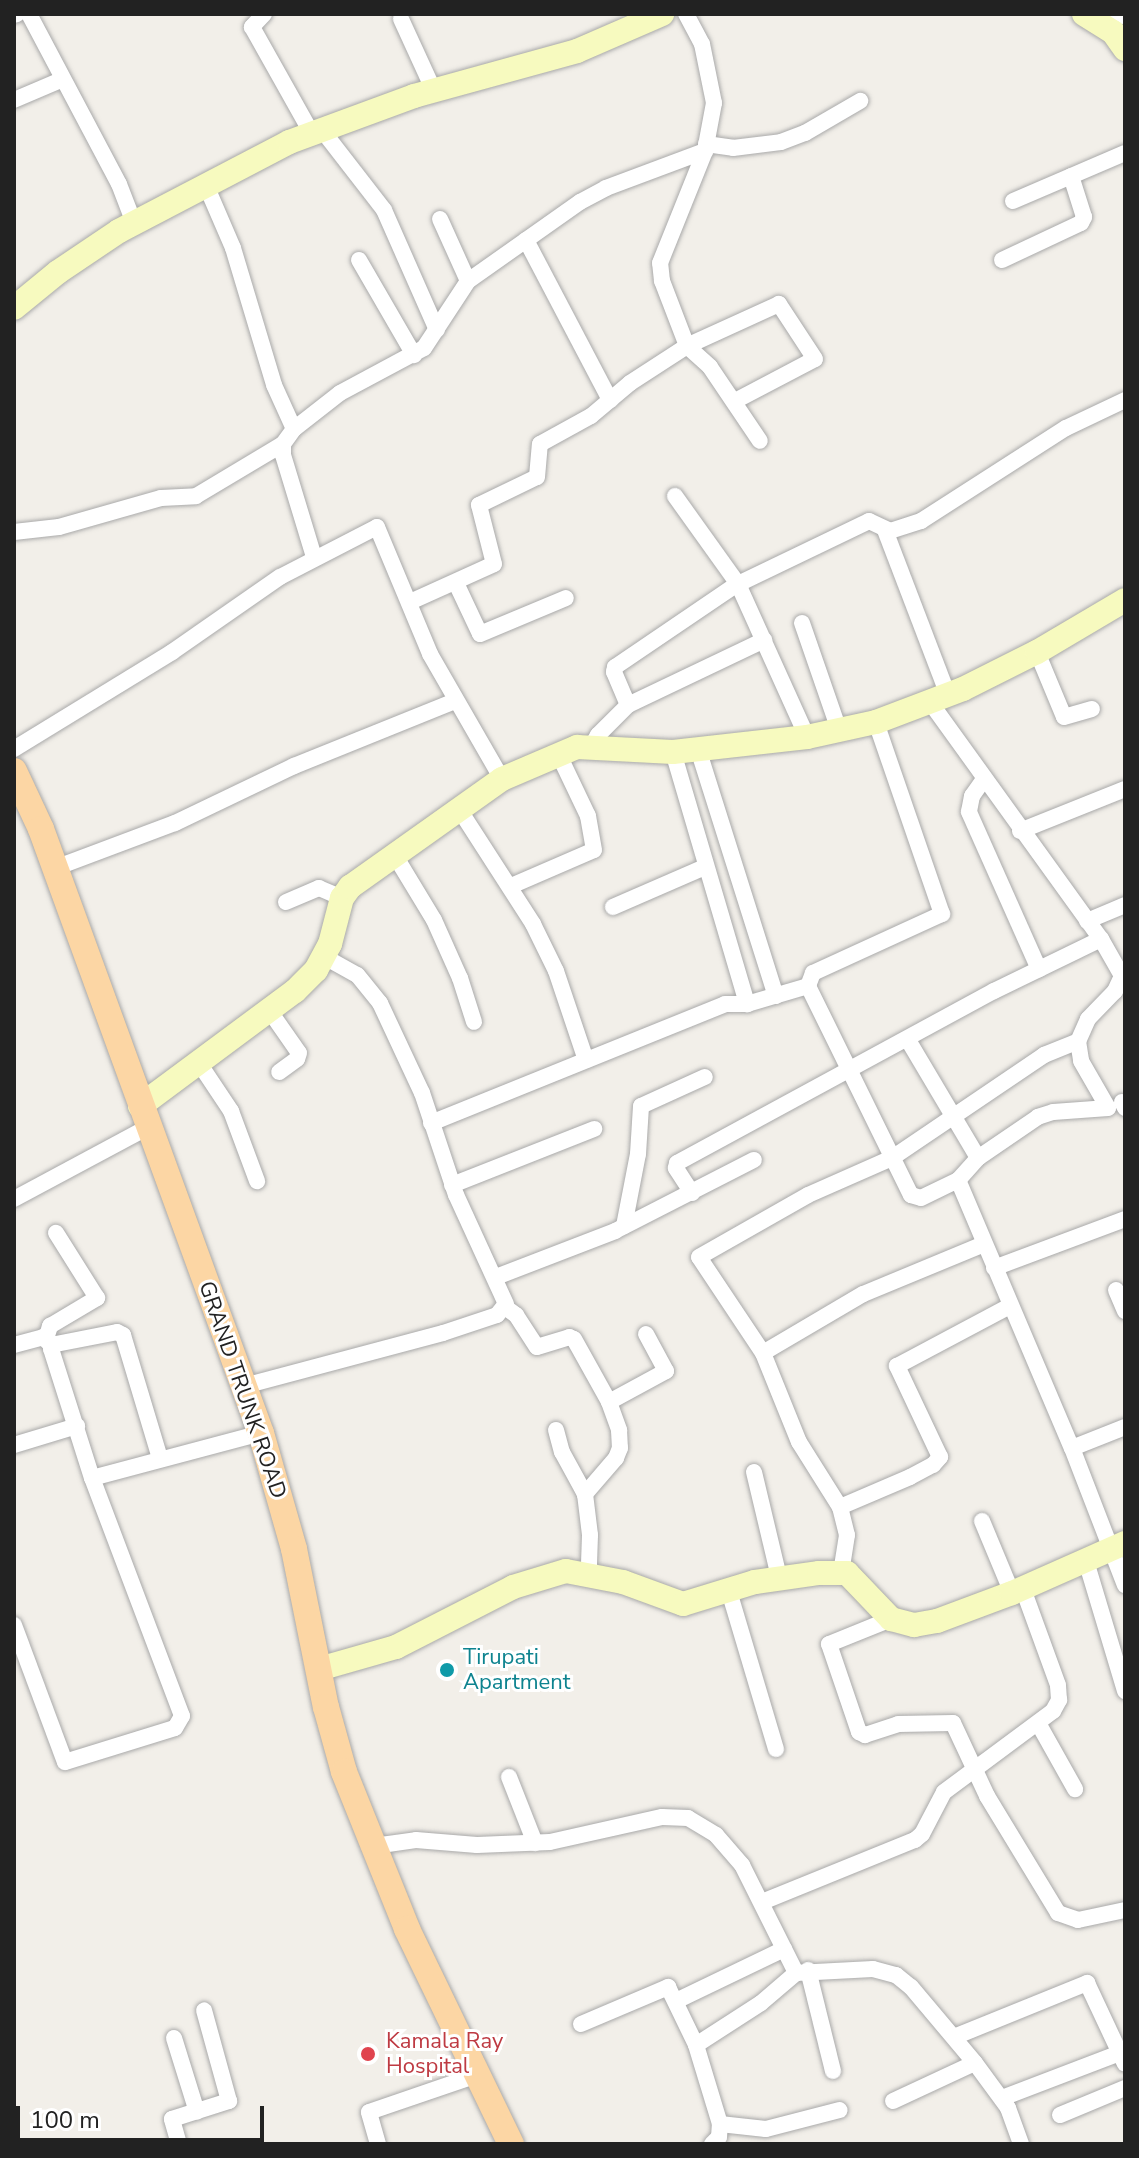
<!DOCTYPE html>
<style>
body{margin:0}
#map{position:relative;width:1139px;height:2158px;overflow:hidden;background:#f2efe9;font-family:"Nunito Sans",sans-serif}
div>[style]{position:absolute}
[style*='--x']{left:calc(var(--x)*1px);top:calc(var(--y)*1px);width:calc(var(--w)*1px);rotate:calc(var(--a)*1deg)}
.roads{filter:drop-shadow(0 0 2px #a9a9a9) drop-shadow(0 0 2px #a9a9a9)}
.street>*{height:16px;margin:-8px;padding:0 8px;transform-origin:8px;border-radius:8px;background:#fff}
.secondary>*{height:24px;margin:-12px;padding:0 12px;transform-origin:12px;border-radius:12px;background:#f7fabf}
.primary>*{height:26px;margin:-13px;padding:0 13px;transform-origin:13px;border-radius:13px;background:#fcd6a4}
.dots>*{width:22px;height:22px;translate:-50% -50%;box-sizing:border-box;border:4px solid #fff;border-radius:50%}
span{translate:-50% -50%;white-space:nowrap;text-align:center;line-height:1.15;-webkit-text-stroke:6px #fff;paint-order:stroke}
.street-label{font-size:22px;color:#222}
.culture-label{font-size:22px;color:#0d838f}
.left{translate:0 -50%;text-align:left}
.health-label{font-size:22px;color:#be3a42}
.frame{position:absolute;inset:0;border:16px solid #222;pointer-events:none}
.scale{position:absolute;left:16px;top:2106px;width:248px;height:36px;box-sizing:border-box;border:4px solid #222;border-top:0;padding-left:10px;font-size:24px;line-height:28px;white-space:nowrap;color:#222;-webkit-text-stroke:6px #fff;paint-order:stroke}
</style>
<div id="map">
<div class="roads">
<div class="street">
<i style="--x:29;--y:14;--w:192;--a:62.1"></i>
<i style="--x:119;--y:184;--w:42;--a:69"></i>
<i style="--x:264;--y:14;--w:18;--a:133"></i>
<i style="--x:252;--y:27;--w:123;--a:60.7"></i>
<i style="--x:14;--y:15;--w:3;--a:-18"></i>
<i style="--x:401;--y:19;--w:79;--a:65.4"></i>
<i style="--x:1102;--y:25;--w:25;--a:-26"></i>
<i style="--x:14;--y:100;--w:51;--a:-23.1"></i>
<i style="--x:322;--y:130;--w:101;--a:52.2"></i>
<i style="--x:384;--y:210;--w:131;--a:66.2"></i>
<i style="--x:706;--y:144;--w:27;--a:8"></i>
<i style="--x:733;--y:148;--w:48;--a:-7.1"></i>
<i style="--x:781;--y:142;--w:26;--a:-21"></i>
<i style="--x:805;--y:133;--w:64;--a:-30.2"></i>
<i style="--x:205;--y:183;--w:71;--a:66.7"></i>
<i style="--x:233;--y:248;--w:143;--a:73.3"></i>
<i style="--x:274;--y:385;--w:48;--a:65.6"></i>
<i style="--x:1013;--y:201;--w:122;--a:-23.2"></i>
<i style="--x:440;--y:219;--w:68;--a:65.7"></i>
<i style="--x:526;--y:240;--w:181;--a:62.3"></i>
<i style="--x:359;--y:260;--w:110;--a:59.9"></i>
<i style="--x:1002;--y:260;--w:87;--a:-25.1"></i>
<i style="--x:1081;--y:223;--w:7;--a:-63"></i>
<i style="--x:1084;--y:217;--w:43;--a:-107.6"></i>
<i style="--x:735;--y:401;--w:90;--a:-27.7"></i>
<i style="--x:815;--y:359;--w:66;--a:-123.2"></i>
<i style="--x:779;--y:304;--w:101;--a:155.5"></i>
<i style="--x:687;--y:346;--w:31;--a:42"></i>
<i style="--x:710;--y:367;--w:89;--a:56"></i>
<i style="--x:675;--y:496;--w:108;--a:54.4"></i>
<i style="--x:738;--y:584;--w:168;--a:65.7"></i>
<i style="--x:885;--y:530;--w:177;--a:69.1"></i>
<i style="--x:14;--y:532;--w:45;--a:-6.3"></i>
<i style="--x:59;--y:527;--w:106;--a:-15.9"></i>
<i style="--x:161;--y:498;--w:35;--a:-3"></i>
<i style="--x:196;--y:496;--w:101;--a:-30.9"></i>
<i style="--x:314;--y:557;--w:107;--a:-106.9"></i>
<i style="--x:283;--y:455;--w:11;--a:-90"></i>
<i style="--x:283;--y:444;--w:19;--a:-54"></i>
<i style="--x:294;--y:429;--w:58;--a:-38"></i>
<i style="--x:340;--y:393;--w:95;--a:-28.2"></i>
<i style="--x:424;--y:348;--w:80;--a:-56.7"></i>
<i style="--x:468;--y:281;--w:137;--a:-35.2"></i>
<i style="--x:580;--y:202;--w:30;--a:-28"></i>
<i style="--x:606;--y:188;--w:106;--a:-20.5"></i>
<i style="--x:456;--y:583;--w:56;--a:64.8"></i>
<i style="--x:480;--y:634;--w:93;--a:-22.7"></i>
<i style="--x:410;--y:602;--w:92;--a:-24.3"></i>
<i style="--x:494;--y:564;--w:61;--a:-104.3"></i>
<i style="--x:479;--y:505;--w:64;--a:-25.8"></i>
<i style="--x:537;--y:477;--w:33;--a:-85"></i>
<i style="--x:540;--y:444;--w:58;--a:-28.8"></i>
<i style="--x:591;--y:416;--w:51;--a:-40.2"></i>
<i style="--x:630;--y:383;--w:68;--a:-33"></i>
<i style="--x:687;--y:346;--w:70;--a:-111"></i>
<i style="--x:662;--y:281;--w:18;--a:-96"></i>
<i style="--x:660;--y:263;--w:121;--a:-68.1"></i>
<i style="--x:705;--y:151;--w:49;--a:-79.4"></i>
<i style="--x:714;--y:103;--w:60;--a:-101.5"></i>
<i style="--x:702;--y:44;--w:34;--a:-118"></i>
<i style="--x:802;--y:623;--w:113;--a:70.9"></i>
<i style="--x:1037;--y:652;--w:70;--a:67.4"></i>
<i style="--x:1064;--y:717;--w:29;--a:-16"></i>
<i style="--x:930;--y:702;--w:292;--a:54.2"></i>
<i style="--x:1101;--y:939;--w:43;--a:60.4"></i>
<i style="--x:1122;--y:976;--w:17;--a:115"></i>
<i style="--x:1115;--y:991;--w:39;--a:134"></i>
<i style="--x:1088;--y:1019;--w:24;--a:114"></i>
<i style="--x:1078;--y:1041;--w:20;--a:81"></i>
<i style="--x:1081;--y:1061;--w:54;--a:60.1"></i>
<i style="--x:1108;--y:1108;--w:55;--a:175.8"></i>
<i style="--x:1053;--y:1112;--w:16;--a:162"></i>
<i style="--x:1038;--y:1117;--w:73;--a:145.7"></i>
<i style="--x:978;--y:1158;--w:30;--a:132"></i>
<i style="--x:958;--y:1180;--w:291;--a:67"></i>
<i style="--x:1072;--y:1448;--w:147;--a:68.9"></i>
<i style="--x:628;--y:705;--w:151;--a:-25.5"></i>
<i style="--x:591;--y:747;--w:14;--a:-60"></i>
<i style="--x:598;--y:735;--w:42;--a:-45"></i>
<i style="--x:628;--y:705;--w:36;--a:-113"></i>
<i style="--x:614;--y:672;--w:5;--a:-79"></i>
<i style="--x:615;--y:667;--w:144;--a:-34.2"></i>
<i style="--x:734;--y:586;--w:150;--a:-25.7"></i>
<i style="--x:869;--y:521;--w:23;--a:25"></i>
<i style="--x:890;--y:531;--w:33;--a:-18"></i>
<i style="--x:921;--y:521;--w:172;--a:-32.7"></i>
<i style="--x:1066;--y:428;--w:65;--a:-25.4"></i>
<i style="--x:14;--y:749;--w:185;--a:-31.5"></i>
<i style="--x:172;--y:652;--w:131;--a:-34.8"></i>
<i style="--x:280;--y:577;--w:109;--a:-27.3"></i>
<i style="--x:377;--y:527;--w:138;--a:67.3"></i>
<i style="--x:430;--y:654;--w:144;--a:60.1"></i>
<i style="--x:698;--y:749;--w:259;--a:72.5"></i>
<i style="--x:673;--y:752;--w:263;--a:73.6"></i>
<i style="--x:984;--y:779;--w:21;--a:125"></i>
<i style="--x:972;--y:796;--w:16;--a:101"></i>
<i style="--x:969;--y:812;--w:172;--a:66"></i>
<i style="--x:459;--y:809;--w:137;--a:57.2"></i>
<i style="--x:533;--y:924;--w:52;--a:63.9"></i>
<i style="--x:556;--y:971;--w:94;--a:71.4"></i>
<i style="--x:1020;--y:831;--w:113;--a:-21.8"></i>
<i style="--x:394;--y:854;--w:77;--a:58.8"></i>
<i style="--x:434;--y:920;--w:64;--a:65.9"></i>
<i style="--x:460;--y:978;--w:46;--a:72.3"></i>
<i style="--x:55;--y:868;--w:128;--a:-20.6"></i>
<i style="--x:175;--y:823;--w:132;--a:-25.6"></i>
<i style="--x:294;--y:766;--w:174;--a:-22"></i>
<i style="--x:511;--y:886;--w:90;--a:-23.4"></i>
<i style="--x:594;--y:850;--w:35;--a:-100"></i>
<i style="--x:588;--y:816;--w:70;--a:-115.5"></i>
<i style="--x:286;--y:902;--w:36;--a:-23"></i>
<i style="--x:319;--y:888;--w:25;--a:23"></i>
<i style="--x:613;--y:907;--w:100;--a:-23.5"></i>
<i style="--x:1087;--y:921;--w:41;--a:-22.8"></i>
<i style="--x:808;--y:986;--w:14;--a:-69"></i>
<i style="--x:813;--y:973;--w:142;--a:-24.6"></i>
<i style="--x:942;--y:914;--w:203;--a:-109"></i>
<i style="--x:269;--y:1010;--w:52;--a:55.1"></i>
<i style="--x:299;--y:1053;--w:6;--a:108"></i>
<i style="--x:297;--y:1059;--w:22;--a:144"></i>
<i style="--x:908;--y:1040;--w:137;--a:59.3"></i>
<i style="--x:199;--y:1063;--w:58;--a:56.3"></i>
<i style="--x:231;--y:1111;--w:75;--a:69.6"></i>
<i style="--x:1122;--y:1102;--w:7;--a:63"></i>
<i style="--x:431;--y:1123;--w:317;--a:-22"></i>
<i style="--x:725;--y:1004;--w:22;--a:0"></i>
<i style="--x:747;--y:1004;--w:64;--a:-16.4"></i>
<i style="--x:808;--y:986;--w:233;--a:63.8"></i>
<i style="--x:911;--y:1195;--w:10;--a:17"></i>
<i style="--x:921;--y:1198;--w:41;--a:-25.9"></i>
<i style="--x:452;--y:1185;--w:153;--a:-21.5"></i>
<i style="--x:692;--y:1193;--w:30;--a:-123"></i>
<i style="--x:676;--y:1168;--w:5;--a:-79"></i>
<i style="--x:677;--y:1163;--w:361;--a:-28.5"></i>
<i style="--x:994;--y:991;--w:119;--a:-25.9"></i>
<i style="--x:14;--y:1199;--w:152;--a:-28.2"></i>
<i style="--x:624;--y:1226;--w:73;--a:-79"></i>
<i style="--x:638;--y:1154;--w:48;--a:-86.4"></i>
<i style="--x:641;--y:1106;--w:70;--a:-24.4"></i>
<i style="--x:984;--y:1244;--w:131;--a:157.5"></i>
<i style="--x:863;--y:1294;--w:116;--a:149.5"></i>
<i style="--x:763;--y:1353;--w:115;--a:-123.7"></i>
<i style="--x:699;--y:1257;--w:125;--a:-29.6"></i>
<i style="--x:808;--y:1195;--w:92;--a:-23.8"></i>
<i style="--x:892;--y:1158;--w:184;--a:-34.1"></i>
<i style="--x:1044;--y:1055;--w:37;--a:-22"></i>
<i style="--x:994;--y:1268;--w:140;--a:-20.5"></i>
<i style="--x:496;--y:1277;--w:128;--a:-21.1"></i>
<i style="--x:615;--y:1231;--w:156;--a:-27.1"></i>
<i style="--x:1116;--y:1290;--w:23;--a:67"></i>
<i style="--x:505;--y:1307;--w:14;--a:36"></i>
<i style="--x:516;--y:1315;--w:38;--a:57"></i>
<i style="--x:537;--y:1347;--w:34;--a:-17"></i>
<i style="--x:569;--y:1337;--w:5;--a:22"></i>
<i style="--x:574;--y:1339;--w:72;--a:60.9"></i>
<i style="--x:609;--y:1402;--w:30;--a:70"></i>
<i style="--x:619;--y:1430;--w:18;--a:87"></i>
<i style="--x:620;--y:1448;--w:11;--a:112"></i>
<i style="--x:616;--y:1458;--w:48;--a:130.7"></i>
<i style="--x:585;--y:1494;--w:41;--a:83"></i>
<i style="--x:590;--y:1535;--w:38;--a:92"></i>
<i style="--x:46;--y:1339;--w:14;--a:-73"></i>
<i style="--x:50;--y:1326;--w:55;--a:-30.8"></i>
<i style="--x:97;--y:1298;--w:77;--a:-122.2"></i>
<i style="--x:14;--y:1345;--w:30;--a:-15"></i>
<i style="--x:43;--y:1337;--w:13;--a:45"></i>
<i style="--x:763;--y:1353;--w:96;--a:68"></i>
<i style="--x:799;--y:1442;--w:77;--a:57.8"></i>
<i style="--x:840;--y:1507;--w:29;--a:76"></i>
<i style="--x:847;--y:1535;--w:37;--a:99"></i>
<i style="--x:244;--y:1386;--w:206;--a:-14.9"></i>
<i style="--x:443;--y:1333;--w:57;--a:-18.4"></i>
<i style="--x:497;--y:1315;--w:14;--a:-51"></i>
<i style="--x:506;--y:1304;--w:120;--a:-114.6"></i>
<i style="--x:456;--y:1195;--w:108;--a:-108.4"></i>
<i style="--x:422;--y:1093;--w:99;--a:-115"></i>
<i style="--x:380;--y:1003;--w:36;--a:-129"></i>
<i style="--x:357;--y:975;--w:38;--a:-151"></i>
<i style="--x:609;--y:1402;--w:65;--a:-28.5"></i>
<i style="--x:666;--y:1371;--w:42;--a:-118.4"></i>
<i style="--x:556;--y:1430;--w:23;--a:75"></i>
<i style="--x:562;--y:1452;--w:48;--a:61.3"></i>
<i style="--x:14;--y:1445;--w:66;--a:-16.8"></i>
<i style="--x:1072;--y:1448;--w:57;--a:-21.6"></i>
<i style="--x:754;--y:1472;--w:108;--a:76.6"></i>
<i style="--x:92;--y:1478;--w:135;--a:-107.6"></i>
<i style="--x:51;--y:1349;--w:7;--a:-45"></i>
<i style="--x:56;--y:1344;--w:62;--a:-11.1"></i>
<i style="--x:117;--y:1332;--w:7;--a:27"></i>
<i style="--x:123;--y:1335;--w:128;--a:73.3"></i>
<i style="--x:840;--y:1507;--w:76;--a:-23.2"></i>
<i style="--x:910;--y:1477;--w:26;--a:-28"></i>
<i style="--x:933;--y:1465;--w:11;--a:-49"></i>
<i style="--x:940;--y:1457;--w:101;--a:-115.3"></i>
<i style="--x:897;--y:1366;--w:128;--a:-28"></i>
<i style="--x:982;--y:1521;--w:78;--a:67.4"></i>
<i style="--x:1086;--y:1561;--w:136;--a:73.3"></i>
<i style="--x:728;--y:1588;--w:168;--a:73.4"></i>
<i style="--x:891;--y:1619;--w:67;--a:158"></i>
<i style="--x:829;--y:1644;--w:93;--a:71.2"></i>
<i style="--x:859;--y:1732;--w:7;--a:27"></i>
<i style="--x:865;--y:1735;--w:35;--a:-18"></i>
<i style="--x:898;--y:1724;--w:55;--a:-1"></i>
<i style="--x:953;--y:1723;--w:81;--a:65"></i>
<i style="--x:987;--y:1796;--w:137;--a:58.7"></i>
<i style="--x:1058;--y:1913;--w:21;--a:19"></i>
<i style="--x:1078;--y:1920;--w:48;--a:-12"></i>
<i style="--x:14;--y:1625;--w:146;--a:69.6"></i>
<i style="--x:65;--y:1762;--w:115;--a:-17.2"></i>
<i style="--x:175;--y:1728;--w:14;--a:-60"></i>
<i style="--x:182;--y:1716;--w:254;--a:-110.7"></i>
<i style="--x:92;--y:1478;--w:175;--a:-14.9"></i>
<i style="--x:1038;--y:1723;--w:76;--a:60.7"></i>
<i style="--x:509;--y:1777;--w:71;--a:68.5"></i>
<i style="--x:374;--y:1846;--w:42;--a:-8.1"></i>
<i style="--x:416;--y:1840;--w:61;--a:4.7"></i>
<i style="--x:477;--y:1845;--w:73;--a:-2.4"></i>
<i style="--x:550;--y:1842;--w:115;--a:-12.6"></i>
<i style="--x:662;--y:1817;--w:26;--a:2"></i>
<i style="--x:688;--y:1818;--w:33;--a:31"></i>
<i style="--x:716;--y:1835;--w:40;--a:49"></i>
<i style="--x:742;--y:1865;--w:121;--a:63.4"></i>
<i style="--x:762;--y:1902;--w:165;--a:-22.1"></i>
<i style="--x:915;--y:1840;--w:9;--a:-41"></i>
<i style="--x:922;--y:1834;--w:47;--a:-62.4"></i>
<i style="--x:944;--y:1792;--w:136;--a:-36.6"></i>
<i style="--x:1053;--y:1711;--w:13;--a:-61"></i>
<i style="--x:1059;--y:1700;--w:15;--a:-94"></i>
<i style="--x:1058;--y:1685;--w:102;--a:-110"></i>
<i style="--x:808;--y:1970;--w:104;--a:76.1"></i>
<i style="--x:676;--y:2001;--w:120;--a:-25.7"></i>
<i style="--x:581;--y:2024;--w:95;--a:-23"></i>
<i style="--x:668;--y:1987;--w:64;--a:64.2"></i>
<i style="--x:954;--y:2037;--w:144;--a:-22.1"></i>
<i style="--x:1087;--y:1983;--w:89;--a:64.9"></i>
<i style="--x:174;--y:2038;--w:77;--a:72.7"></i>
<i style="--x:1002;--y:2098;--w:126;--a:-20.9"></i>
<i style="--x:893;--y:2101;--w:90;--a:-24.9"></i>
<i style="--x:1060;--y:2115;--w:70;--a:-22.6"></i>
<i style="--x:720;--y:2124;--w:46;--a:6.2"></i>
<i style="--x:766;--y:2129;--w:76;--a:-14.4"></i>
<i style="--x:179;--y:2144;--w:26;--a:-106"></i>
<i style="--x:172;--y:2119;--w:60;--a:-17.5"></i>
<i style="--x:229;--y:2101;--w:94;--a:-105.4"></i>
<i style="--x:378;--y:2144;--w:33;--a:-106"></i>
<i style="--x:369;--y:2112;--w:117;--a:-18.9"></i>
<i style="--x:712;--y:2144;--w:10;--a:-45"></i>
<i style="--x:719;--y:2137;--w:13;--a:-86"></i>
<i style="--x:720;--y:2124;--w:83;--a:-106.9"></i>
<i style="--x:696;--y:2045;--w:77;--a:-32.9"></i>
<i style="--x:761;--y:2003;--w:46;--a:-40.6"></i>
<i style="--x:796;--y:1973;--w:77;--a:-3"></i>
<i style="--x:873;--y:1969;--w:24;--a:15"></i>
<i style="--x:896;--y:1975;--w:19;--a:39"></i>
<i style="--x:911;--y:1987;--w:99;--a:49.9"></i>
<i style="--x:975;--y:2063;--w:56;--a:53.7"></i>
<i style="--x:1008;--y:2108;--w:38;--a:70"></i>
</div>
<div class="secondary">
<i style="--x:1084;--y:14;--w:34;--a:32"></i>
<i style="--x:1113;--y:32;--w:21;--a:55"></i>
<i style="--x:14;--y:308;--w:57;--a:-39.3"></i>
<i style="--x:58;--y:272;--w:73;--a:-33.9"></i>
<i style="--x:119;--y:231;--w:192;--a:-27.6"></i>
<i style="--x:289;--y:142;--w:133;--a:-20.2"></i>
<i style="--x:414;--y:96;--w:169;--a:-15.4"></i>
<i style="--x:577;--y:51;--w:93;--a:-23.5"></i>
<i style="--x:140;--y:1106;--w:193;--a:-36.6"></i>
<i style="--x:295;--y:991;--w:30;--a:-45"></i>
<i style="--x:316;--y:970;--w:30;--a:-62"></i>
<i style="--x:330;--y:944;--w:48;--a:-75.4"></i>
<i style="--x:342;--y:898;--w:14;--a:-54"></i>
<i style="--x:350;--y:887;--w:186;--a:-35.4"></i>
<i style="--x:502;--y:779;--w:82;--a:-23.1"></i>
<i style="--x:577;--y:747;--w:96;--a:3"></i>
<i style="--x:673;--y:752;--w:135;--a:-6.4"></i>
<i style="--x:807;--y:737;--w:71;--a:-12.3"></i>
<i style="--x:876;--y:722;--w:93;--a:-20.8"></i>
<i style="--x:963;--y:689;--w:83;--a:-26.6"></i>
<i style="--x:1037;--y:652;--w:102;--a:-30.6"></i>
<i style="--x:319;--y:1669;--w:80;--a:-15.9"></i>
<i style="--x:396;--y:1647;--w:131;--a:-27.1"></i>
<i style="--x:513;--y:1587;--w:55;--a:-16.8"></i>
<i style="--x:566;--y:1571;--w:58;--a:10.9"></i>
<i style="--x:623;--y:1582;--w:64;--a:20.1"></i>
<i style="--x:683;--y:1604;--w:75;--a:-17"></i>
<i style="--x:755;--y:1582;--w:65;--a:-8"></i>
<i style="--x:819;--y:1573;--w:28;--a:0"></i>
<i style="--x:847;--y:1573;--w:64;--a:46.3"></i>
<i style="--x:891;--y:1619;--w:24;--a:15"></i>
<i style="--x:914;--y:1625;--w:23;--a:-10"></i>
<i style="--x:937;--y:1621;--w:80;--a:-20.5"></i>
<i style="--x:1012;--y:1593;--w:124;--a:-23.9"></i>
</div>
<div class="primary">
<i style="--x:14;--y:771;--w:64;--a:65"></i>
<i style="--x:41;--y:829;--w:643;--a:69.99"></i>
<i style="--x:261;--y:1433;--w:121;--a:74.1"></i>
<i style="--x:294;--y:1549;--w:161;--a:78.6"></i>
<i style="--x:326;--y:1707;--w:67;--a:74.5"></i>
<i style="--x:344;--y:1772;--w:169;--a:68.1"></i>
<i style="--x:407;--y:1929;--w:239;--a:64.2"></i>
</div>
</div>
<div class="dots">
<i style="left:447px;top:1670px;background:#0f9aa8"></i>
<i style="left:368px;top:2054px;background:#e0444e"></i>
</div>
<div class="street-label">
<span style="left:242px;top:1390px;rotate:71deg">GRAND TRUNK ROAD</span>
</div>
<div class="culture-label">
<span class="left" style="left:463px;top:1670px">Tirupati<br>Apartment</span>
</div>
<div class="health-label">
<span class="left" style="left:386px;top:2054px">Kamala Ray<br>Hospital</span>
</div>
<div class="frame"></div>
<div class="scale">100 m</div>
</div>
